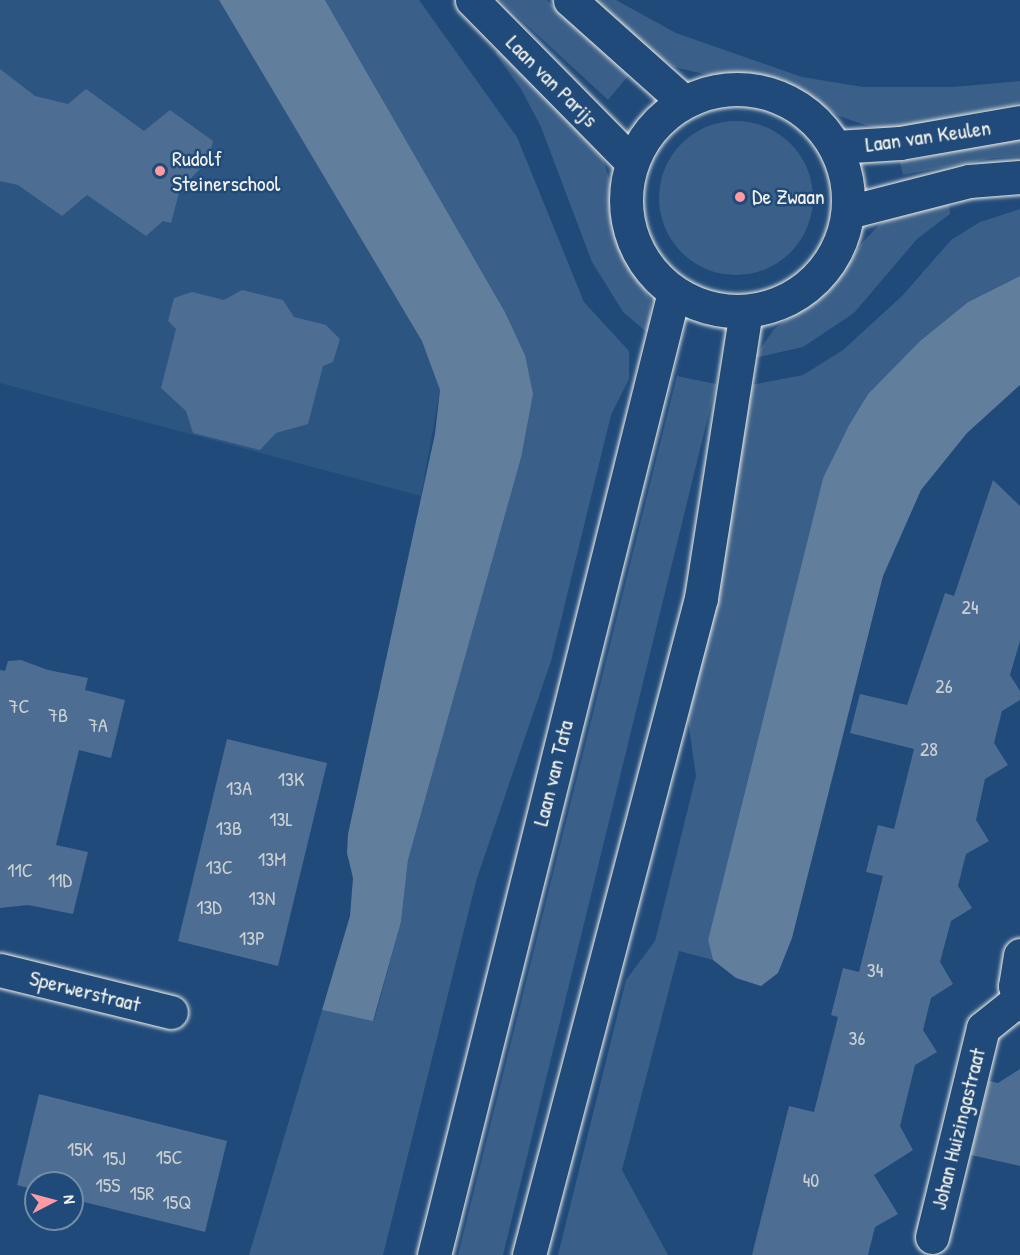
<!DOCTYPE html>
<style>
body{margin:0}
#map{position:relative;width:1020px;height:1255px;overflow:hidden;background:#1f4a7a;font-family:"Patrick Hand",sans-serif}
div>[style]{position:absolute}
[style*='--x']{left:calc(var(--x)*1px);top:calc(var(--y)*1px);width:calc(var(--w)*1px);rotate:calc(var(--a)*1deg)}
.built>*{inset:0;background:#2d5581}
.green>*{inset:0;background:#3a5f88}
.round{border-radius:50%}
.water>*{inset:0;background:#627e9d}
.building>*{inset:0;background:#4d6e92}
.roads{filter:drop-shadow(0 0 2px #f4f1e8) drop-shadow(0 0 2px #f4f1e8)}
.street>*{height:33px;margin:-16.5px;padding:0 16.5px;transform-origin:16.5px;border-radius:16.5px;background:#1f4a7a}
.secondary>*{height:33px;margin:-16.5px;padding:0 16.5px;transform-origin:16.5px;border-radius:16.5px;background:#1f4a7a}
.secondary>.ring{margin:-16.5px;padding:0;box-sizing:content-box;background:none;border:33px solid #1f4a7a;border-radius:50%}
.dots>*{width:16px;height:16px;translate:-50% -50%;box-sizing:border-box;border:3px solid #1f4a7a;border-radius:50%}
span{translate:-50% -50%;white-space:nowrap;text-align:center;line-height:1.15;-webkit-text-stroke:5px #1f4a7a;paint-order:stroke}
.number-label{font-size:20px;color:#cad0d2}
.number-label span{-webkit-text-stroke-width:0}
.street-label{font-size:22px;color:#f4f1e8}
.poi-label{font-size:22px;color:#f4f1e8}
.left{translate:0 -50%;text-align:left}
.north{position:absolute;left:24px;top:1171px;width:60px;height:60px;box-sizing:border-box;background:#1f4a7a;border:2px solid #748da6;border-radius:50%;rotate:84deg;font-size:16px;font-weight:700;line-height:24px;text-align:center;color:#f4f1e8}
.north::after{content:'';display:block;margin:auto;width:21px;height:27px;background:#ff9aa2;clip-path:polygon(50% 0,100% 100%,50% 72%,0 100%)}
</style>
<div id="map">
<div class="built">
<i style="clip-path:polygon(0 0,219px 0,423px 341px,440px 390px,421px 496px,0 383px)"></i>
</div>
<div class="green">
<i style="clip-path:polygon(325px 0,419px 0,517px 137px,584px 302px,629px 351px,629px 379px,611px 415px,551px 661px,477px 878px,383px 1255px,249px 1255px,322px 1010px,374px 1020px,401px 922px,408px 860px,521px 458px,525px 355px,505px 312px)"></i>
<i style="clip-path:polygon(500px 0,547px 0,629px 75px,608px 100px)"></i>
<i style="clip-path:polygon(591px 0,616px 0,676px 33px,802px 77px,863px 87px,952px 87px,1020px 81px,1020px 103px,892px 129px,868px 126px,839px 116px,783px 80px,760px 75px,713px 76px,674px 67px,648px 50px)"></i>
<i style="clip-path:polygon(503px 47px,599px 145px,615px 199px,622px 248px,651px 301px,649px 334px,623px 312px,592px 262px,541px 127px,521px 89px,495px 53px)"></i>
<i class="round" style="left:659px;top:121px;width:154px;height:154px"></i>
<i style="clip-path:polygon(1020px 138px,1020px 157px,993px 158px,903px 175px,900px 162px)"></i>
<i style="clip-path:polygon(949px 204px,950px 214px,917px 239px,854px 313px,803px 347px,754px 358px,774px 329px,830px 290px,862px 243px,880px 224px,892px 216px)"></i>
<i style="clip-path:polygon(1020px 209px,1020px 276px,968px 302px,920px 341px,868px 394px,849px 425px,823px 478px,708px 940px,713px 960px,679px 951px,622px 1170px,668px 1255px,558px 1255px,626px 980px,655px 941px,696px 776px,688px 720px,718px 586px,745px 386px,803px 375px,843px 350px,903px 295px,951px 240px,980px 222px)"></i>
<i style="clip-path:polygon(677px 376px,716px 384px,503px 1255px,458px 1255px)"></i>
</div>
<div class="water">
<i style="clip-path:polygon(219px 0,325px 0,505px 312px,525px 355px,533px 394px,521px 458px,408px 860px,401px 922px,373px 1021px,322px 1010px,350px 916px,353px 878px,347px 853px,348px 834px,435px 434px,440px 390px,422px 341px)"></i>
<i style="clip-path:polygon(1020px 276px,1020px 385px,967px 433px,921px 490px,883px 576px,792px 938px,778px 973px,761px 986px,736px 978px,713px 960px,708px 940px,823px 478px,849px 425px,868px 394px,920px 341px,968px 302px)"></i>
</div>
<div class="building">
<i style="clip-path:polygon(0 69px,35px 96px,68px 104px,86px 89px,144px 131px,170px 110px,213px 141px,208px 161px,180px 189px,171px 223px,163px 221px,146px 236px,87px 195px,62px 216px,18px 185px,0 181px)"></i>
<i style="clip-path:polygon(242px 290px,283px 300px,294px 317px,326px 325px,340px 339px,333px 362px,323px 366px,308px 424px,276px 433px,260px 450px,193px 433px,186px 411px,161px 388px,176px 329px,168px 321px,174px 298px,192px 292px,224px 300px)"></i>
<i style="clip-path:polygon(993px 480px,1020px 506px,1020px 641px,1010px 675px,1020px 691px,1020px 700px,1002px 711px,994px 743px,1008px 765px,985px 779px,976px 820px,989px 841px,966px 854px,958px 886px,972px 908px,951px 921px,940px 962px,953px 984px,931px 998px,923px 1030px,937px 1052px,915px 1065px,900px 1126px,913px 1150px,874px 1175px,898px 1214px,875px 1227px,868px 1255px,752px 1255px,789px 1106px,814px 1112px,838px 1017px,831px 1015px,843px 968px,859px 972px,883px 876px,866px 872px,872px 848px,878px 825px,894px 829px,914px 749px,850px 733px,860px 694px,907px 705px,945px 593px,954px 596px)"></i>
<i style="clip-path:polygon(21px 660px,48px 670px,88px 678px,85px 690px,125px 700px,111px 758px,79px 750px,56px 845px,88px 852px,73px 914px,28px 905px,0 908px,0 670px,5px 671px,8px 661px)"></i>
<i style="clip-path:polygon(227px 739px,327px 763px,278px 966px,178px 941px)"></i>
<i style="clip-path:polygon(1020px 1069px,1020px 1166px,971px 1155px,989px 1081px,998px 1083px)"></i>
<i style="clip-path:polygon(39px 1094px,227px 1141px,205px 1232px,72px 1199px,72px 1183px,36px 1183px,36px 1190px,17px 1185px)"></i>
</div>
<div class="roads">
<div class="street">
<i style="--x:1020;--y:955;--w:31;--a:99"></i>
<i style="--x:1015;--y:986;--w:19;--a:74"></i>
<i style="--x:0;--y:970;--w:176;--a:13.8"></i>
<i style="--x:932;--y:1237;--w:215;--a:-76.3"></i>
<i style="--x:983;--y:1028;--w:45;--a:-38.7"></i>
</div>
<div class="secondary">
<i style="--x:472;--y:0;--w:228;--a:45.4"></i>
<i style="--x:570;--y:0;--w:152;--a:41.8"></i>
<i class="ring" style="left:626px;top:89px;width:189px;height:189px"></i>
<i style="--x:836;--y:147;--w:64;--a:-3.6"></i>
<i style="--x:900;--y:143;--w:122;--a:-9.9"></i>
<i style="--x:848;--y:212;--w:125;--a:-14.4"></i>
<i style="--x:969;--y:181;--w:51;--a:-4.5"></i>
<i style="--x:434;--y:1255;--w:992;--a:-76.01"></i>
<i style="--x:529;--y:1255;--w:679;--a:-75.33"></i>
<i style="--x:701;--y:598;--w:290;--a:-81.1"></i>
</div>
</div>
<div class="dots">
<i style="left:160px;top:171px;background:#ff9aa2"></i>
<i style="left:740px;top:197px;background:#ff9aa2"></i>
</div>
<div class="number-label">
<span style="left:970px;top:606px">24</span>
<span style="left:944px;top:685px">26</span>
<span style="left:19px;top:705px">7C</span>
<span style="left:58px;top:714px">7B</span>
<span style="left:98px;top:724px">7A</span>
<span style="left:929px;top:748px">28</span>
<span style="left:291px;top:778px">13K</span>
<span style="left:239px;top:787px">13A</span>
<span style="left:281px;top:818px">13L</span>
<span style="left:229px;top:827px">13B</span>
<span style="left:272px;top:858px">13M</span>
<span style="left:219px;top:866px">13C</span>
<span style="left:20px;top:869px">11C</span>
<span style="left:60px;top:879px">11D</span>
<span style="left:262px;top:897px">13N</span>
<span style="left:209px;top:906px">13D</span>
<span style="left:252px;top:937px">13P</span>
<span style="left:875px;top:969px">34</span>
<span style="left:857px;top:1037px">36</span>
<span style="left:80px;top:1148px">15K</span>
<span style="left:169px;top:1156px">15C</span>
<span style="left:114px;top:1157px">15J</span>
<span style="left:811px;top:1179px">40</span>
<span style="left:108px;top:1184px">15S</span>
<span style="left:142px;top:1192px">15R</span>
<span style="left:177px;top:1201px">15Q</span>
</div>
<div class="street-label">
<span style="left:552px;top:81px;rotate:45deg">Laan van Parijs</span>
<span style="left:928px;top:136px;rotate:-8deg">Laan van Keulen</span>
<span style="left:553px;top:773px;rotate:-76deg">Laan van Tata</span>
<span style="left:85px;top:991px;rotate:14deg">Sperwerstraat</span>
<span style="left:958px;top:1129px;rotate:-76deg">Johan Huizingastraat</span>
</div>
<div class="poi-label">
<span class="left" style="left:172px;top:171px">Rudolf<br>Steinerschool</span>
<span class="left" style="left:752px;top:197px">De Zwaan</span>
</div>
<div class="north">N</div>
</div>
